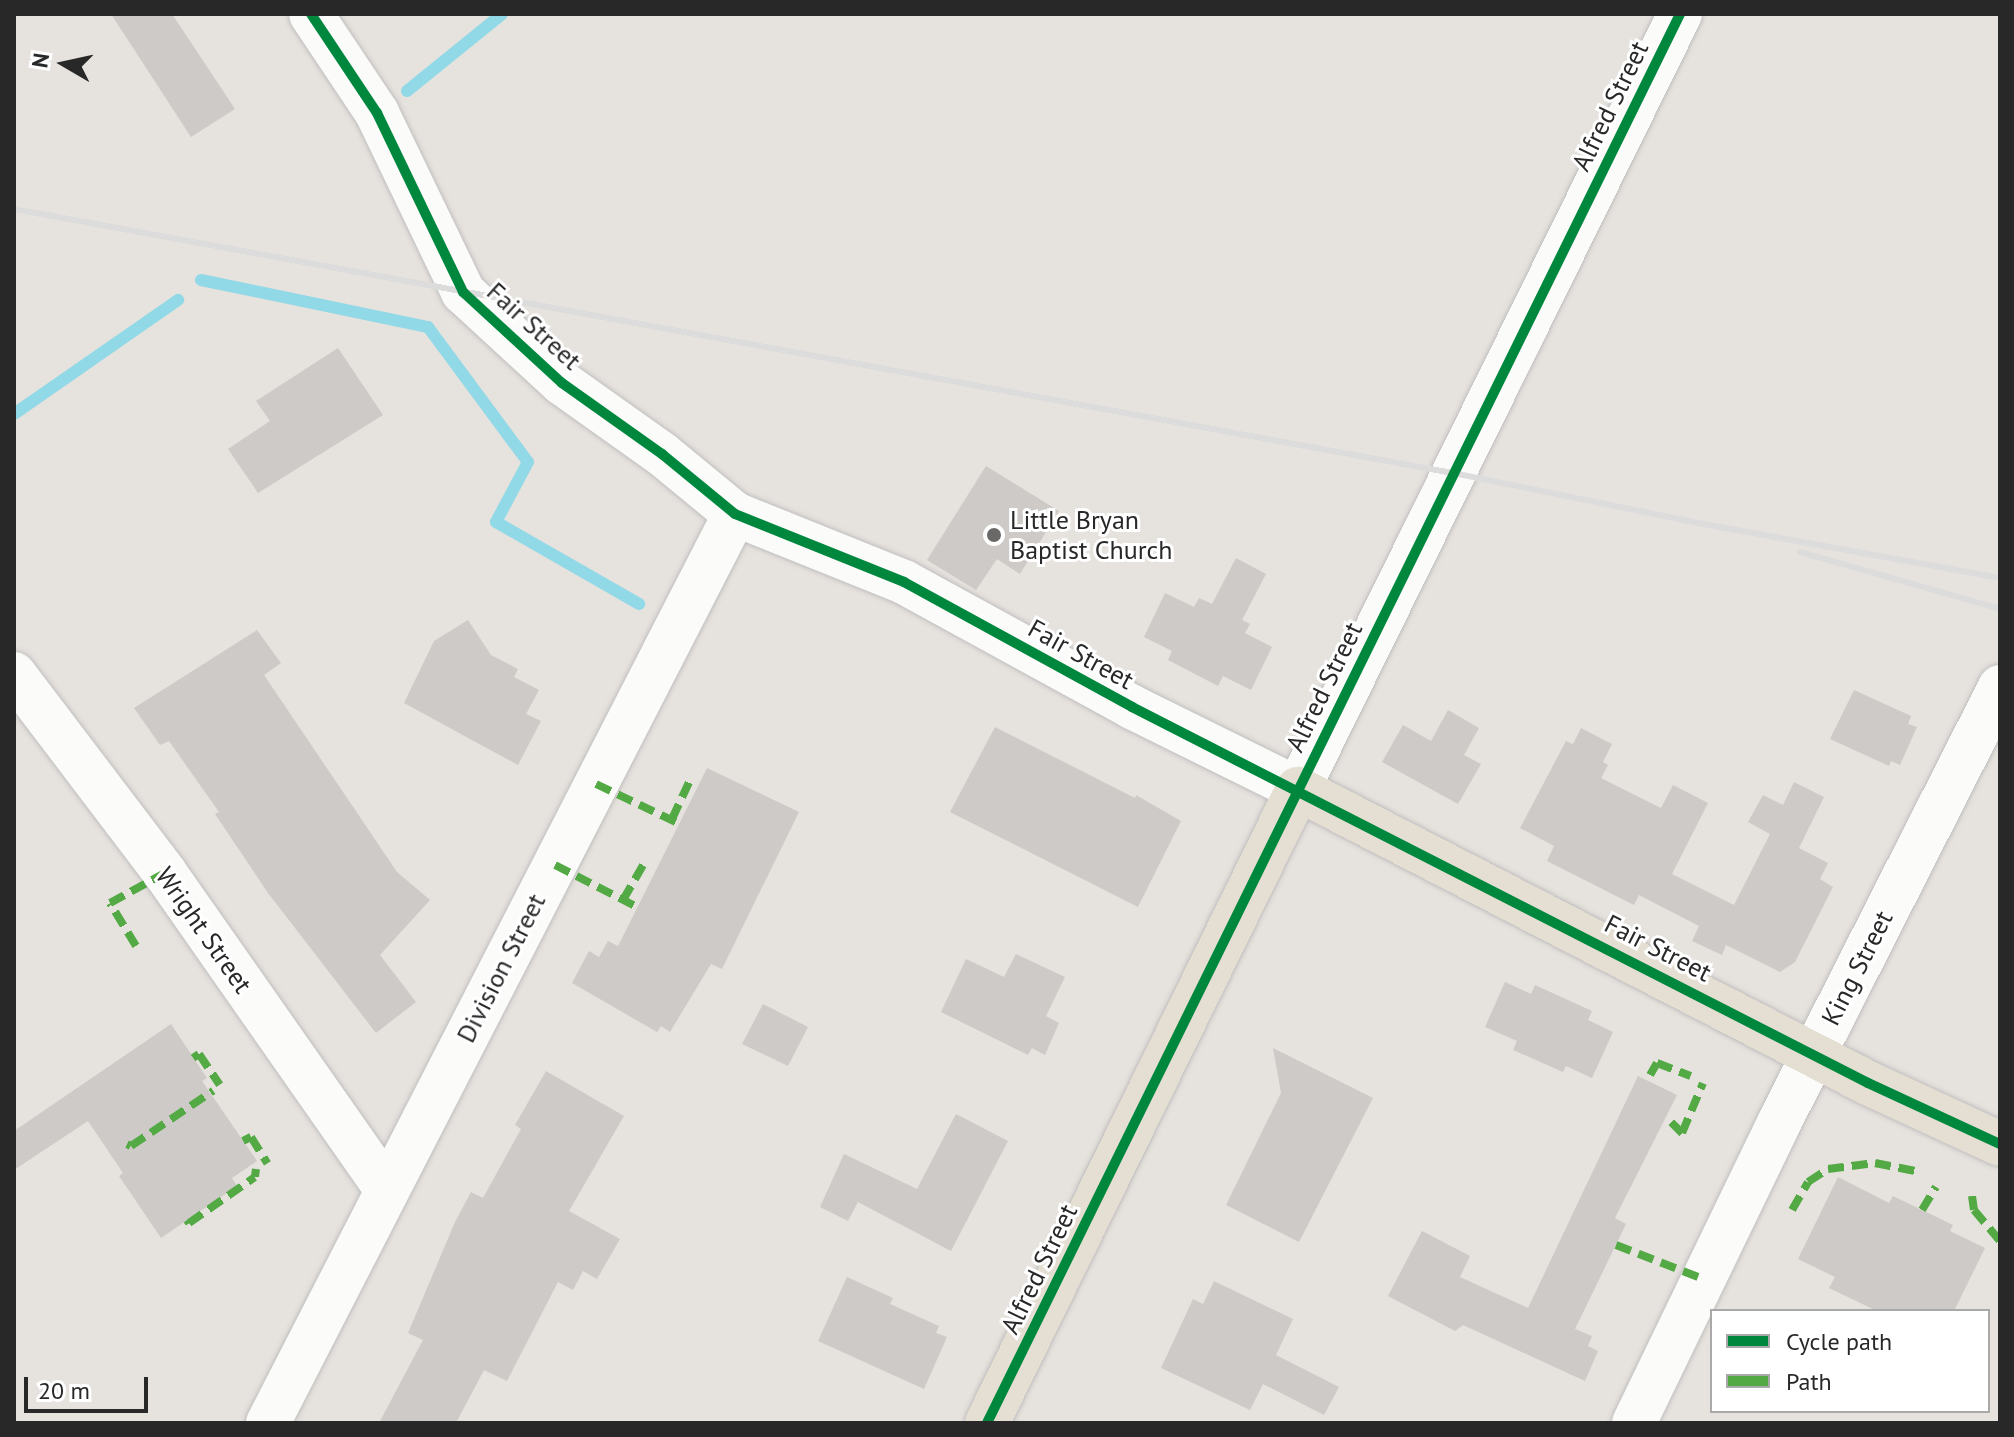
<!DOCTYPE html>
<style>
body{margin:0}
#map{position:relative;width:2014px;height:1437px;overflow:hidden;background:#e6e2de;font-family:"PT Sans",sans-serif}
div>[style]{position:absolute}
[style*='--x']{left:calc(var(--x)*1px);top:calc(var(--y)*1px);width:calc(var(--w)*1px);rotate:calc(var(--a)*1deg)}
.stream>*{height:12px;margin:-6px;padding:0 6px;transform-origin:6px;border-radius:6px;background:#92d9e7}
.building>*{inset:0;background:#cdcac7}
.roads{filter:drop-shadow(0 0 2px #c0bfbf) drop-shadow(0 0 2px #c0bfbf)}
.minor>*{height:44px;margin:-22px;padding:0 22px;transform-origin:22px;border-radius:22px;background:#fbfbfa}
.major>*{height:44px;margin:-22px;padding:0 22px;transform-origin:22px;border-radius:22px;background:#e5dfd3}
.rail>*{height:6px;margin:-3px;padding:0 3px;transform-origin:3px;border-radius:3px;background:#dddcdd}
.quiet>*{height:8px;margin-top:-4px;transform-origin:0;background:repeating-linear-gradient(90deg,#53aa44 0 16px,transparent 0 24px)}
.cycleway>*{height:10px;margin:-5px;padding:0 5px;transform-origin:5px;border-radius:5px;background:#00873e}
.dots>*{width:22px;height:22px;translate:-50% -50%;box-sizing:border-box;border:4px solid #fff;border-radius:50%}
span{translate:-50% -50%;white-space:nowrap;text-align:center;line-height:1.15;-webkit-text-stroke:6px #fff;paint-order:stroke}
.street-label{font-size:26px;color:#282828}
.poi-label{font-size:26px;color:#282828}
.left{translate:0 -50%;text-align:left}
.frame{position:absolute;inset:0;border:16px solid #282828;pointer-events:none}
.legend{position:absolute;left:1710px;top:1309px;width:280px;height:104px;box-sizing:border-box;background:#fff;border:2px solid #a9a9a9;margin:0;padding:10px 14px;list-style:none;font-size:24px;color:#282828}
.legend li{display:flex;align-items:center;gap:16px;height:40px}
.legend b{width:40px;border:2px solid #a9a9a9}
.north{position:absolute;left:24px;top:24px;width:80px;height:80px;-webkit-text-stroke:6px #fff;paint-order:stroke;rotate:279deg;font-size:22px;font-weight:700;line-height:32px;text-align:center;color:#282828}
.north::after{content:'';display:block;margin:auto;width:28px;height:36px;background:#282828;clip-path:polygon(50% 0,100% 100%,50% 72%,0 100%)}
.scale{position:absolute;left:24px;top:1377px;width:124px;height:36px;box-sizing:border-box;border:4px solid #282828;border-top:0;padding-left:10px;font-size:24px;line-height:28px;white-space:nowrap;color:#282828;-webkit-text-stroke:6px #fff;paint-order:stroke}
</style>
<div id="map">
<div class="stream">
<i style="--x:407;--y:91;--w:122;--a:-39"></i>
<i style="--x:201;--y:280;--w:232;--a:11.7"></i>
<i style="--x:428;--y:327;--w:168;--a:53.5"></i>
<i style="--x:528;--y:462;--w:68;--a:118.1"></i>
<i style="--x:496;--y:522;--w:165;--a:29.8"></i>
<i style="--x:14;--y:414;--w:200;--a:-34.8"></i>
</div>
<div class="building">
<i style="clip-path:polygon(111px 14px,172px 14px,235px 109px,191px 137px)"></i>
<i style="clip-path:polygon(338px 348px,383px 415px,258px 493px,228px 449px,270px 421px,256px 401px)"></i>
<i style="clip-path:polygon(986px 466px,1059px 511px,1020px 574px,997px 559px,976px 590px,927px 560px)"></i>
<i style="clip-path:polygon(1236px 558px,1266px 574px,1242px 620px,1250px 624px,1245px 633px,1272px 647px,1251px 690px,1223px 676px,1218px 686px,1168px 660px,1172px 651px,1144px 637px,1165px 593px,1194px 607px,1199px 598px,1212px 604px)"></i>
<i style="clip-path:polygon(468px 620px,491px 655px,518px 669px,514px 677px,539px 690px,526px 714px,541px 721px,518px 765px,404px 703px,434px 641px)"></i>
<i style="clip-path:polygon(257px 630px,281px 663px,264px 675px,397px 872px,430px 900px,380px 955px,416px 1002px,376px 1033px,268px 893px,215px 814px,219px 812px,169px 741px,160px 745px,134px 708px)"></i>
<i style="clip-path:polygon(1854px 690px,1911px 716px,1908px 724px,1917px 727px,1900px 765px,1891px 761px,1889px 766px,1830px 739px)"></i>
<i style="clip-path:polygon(1448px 710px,1479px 728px,1464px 755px,1481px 764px,1458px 804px,1382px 762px,1403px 725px,1431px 741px)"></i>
<i style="clip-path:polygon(995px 727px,1135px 798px,1136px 795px,1181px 821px,1138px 907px,950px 812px)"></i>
<i style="clip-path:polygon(1581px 728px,1612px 744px,1603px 762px,1608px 765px,1601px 778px,1661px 808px,1673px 785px,1708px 803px,1672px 874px,1734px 905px,1770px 834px,1748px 822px,1763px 795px,1783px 805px,1794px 782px,1824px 797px,1799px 848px,1828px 863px,1820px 879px,1833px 887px,1795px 962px,1780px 972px,1726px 945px,1722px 955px,1692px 941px,1699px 926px,1639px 895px,1634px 905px,1547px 861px,1554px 846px,1520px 828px,1566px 741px,1573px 744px)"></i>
<i style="clip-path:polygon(707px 768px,799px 812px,722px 969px,711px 964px,670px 1032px,661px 1026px,657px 1032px,572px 983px,589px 951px,599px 957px,608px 941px,618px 946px)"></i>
<i style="clip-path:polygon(1016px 954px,1065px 977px,1046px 1016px,1059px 1023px,1045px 1055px,1032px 1048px,1028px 1055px,941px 1012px,966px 959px,1004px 977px)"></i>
<i style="clip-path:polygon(1505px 982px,1531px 994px,1535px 985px,1592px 1011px,1588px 1020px,1613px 1032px,1592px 1078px,1566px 1066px,1563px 1072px,1513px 1050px,1517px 1041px,1485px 1027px)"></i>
<i style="clip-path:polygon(763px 1004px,808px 1027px,788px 1066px,742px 1044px)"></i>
<i style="clip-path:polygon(171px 1024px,207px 1078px,202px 1081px,257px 1161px,232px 1178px,237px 1186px,161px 1238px,119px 1176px,123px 1173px,88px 1121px,14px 1170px,14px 1131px)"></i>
<i style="clip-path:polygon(1273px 1048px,1373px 1098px,1299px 1242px,1226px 1205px,1281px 1093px)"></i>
<i style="clip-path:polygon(546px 1071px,624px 1116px,569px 1211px,620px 1239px,597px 1279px,583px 1271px,573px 1290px,558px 1282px,507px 1381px,484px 1370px,456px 1423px,379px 1423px,423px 1340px,408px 1333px,455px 1222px,471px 1192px,483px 1198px,521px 1129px,515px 1125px)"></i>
<i style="clip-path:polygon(1638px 1076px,1677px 1095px,1615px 1218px,1626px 1224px,1575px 1329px,1592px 1336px,1588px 1346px,1598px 1351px,1585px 1381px,1463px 1325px,1455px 1331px,1388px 1296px,1422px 1231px,1470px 1256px,1460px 1277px,1528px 1308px)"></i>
<i style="clip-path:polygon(956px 1114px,1008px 1141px,951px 1251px,858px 1202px,848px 1221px,820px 1207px,844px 1154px,917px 1189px)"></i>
<i style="clip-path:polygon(1838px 1177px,1889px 1203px,1893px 1196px,1953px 1225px,1950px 1231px,1985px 1248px,1954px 1311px,1877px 1311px,1829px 1288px,1835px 1277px,1798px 1259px)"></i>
<i style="clip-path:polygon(847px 1277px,893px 1298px,890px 1304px,939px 1326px,936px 1333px,947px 1337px,924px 1389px,818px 1341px)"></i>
<i style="clip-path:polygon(1214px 1281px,1293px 1319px,1276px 1355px,1339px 1387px,1324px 1415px,1263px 1384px,1250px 1410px,1161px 1368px,1193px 1299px,1203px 1304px)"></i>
</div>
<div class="roads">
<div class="minor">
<i style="--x:311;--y:14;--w:119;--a:56.3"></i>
<i style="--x:377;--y:113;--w:199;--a:64.3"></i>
<i style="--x:463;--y:292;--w:134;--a:42.6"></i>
<i style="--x:562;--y:383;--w:123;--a:35.4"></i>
<i style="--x:662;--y:454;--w:94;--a:39.4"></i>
<i style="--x:735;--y:514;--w:182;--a:21.9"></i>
<i style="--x:904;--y:582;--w:260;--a:28.7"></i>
<i style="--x:1132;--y:707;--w:185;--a:26.3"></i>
<i style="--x:1298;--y:789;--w:864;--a:-63.76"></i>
<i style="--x:14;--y:674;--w:250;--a:52.8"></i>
<i style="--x:165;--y:873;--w:387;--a:55"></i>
<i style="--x:268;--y:1423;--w:1022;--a:-62.81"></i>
<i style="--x:1634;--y:1423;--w:333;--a:-64.2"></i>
<i style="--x:1779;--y:1123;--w:489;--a:-63.1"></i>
</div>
<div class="major">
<i style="--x:987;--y:1423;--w:706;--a:-63.87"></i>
<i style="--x:1298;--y:789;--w:641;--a:27.28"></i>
<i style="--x:1868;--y:1083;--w:145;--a:24.8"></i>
</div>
</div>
<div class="rail">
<i style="--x:14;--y:209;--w:1463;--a:10.4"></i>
<i style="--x:1453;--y:473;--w:255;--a:11.5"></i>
<i style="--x:1703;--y:524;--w:302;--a:10.3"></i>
<i style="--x:1800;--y:552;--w:208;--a:15.9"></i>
</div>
<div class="quiet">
<i style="--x:596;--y:784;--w:95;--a:25.5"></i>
<i style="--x:672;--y:819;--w:45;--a:-65.1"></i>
<i style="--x:555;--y:865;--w:90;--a:27.1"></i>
<i style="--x:623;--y:900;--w:46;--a:-60.1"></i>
<i style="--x:136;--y:946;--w:50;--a:-121.2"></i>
<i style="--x:110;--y:903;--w:63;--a:-28.6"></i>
<i style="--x:193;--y:1058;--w:7;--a:-34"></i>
<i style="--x:199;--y:1054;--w:37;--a:56"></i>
<i style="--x:1650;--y:1075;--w:14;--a:-60"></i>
<i style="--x:1657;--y:1063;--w:36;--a:21"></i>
<i style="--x:1671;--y:1122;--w:16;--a:45"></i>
<i style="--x:1682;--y:1133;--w:54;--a:-67.2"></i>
<i style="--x:243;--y:1141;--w:9;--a:-27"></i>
<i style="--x:251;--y:1137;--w:31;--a:58"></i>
<i style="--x:127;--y:1144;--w:4;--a:27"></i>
<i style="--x:131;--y:1146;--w:99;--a:-33.9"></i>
<i style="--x:1972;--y:1196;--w:14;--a:82"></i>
<i style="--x:1974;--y:1210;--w:40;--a:50"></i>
<i style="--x:1792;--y:1210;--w:32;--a:-60"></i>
<i style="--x:1808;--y:1182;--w:24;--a:-33"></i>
<i style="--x:1828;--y:1169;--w:47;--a:-7.3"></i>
<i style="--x:1875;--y:1163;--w:41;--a:11.3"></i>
<i style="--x:1922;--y:1210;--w:27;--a:-59"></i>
<i style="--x:187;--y:1220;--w:4;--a:56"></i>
<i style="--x:189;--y:1223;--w:80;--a:-34.9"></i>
<i style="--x:255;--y:1177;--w:8;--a:-83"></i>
<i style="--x:1616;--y:1245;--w:93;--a:21.3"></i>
</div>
<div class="cycleway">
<i style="--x:311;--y:14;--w:119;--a:56.3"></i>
<i style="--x:377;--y:113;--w:199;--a:64.3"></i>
<i style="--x:463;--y:292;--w:134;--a:42.6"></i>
<i style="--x:562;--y:383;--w:123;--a:35.4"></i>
<i style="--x:662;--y:454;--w:94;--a:39.4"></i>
<i style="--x:735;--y:514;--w:182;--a:21.9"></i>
<i style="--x:904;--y:582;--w:260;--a:28.7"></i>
<i style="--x:1132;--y:707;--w:826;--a:27.06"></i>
<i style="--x:1868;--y:1083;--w:145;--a:24.8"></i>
<i style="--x:987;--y:1423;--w:1570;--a:-63.81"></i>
</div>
<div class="dots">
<i style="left:994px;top:535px;background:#6a6968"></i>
</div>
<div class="street-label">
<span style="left:1610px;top:106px;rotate:-64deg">Alfred Street</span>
<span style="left:534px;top:326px;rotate:42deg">Fair Street</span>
<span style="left:1081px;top:654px;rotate:29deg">Fair Street</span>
<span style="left:1324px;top:687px;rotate:-64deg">Alfred Street</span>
<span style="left:204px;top:930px;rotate:55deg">Wright Street</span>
<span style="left:1658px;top:948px;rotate:27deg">Fair Street</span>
<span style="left:501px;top:968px;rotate:-63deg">Division Street</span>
<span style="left:1857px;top:968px;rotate:-63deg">King Street</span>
<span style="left:1039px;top:1269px;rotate:-64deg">Alfred Street</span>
</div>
<div class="poi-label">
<span class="left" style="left:1010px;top:535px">Little Bryan<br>Baptist Church</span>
</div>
<div class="frame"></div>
<ul class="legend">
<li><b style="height:10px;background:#00873e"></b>Cycle path</li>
<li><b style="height:10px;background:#53aa44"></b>Path</li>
</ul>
<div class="north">N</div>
<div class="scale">20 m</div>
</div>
